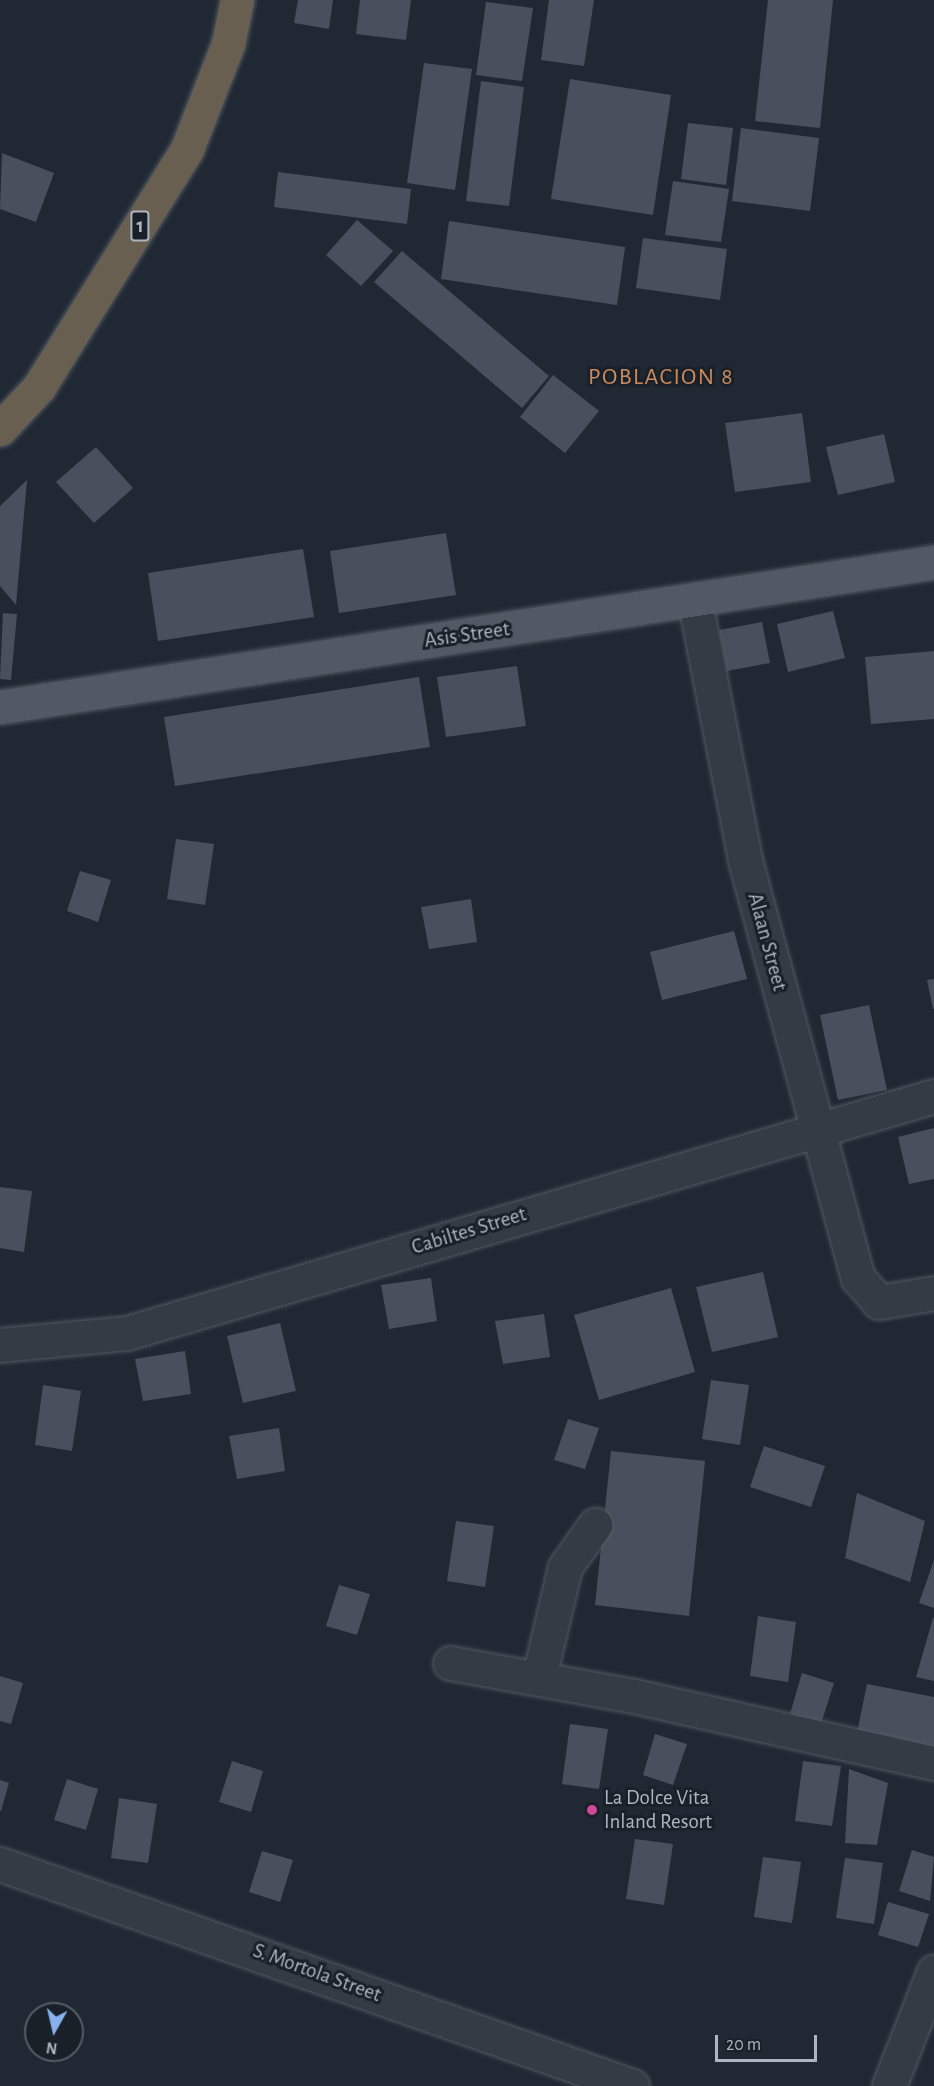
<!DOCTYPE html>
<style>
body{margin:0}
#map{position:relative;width:934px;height:2086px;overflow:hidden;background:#202933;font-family:"Alegreya Sans",sans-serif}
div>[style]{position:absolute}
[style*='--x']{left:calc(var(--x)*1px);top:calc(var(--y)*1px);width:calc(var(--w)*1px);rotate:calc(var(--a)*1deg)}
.building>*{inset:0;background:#47505c}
.roads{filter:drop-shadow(0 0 2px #515862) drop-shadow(0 0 2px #515862)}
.minor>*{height:33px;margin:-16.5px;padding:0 16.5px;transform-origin:16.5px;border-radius:16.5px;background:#333b44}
.major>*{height:33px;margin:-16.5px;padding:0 16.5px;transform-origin:16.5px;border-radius:16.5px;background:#515a64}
.highway>*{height:33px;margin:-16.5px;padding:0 16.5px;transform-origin:16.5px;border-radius:16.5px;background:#695f51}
.dots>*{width:16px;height:16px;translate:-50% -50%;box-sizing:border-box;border:3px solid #192028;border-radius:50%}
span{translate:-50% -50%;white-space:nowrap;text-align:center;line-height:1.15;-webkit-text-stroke:6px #192028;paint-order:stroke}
.shield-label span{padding:2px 4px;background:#192028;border:2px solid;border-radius:4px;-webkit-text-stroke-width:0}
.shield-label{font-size:20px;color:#adb5c1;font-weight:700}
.street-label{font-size:21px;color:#adb5c1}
.poi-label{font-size:21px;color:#adb5c1}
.left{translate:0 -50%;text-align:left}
.quarter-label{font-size:24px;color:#c88a61;letter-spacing:1.5px}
.north{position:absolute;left:24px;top:2002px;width:60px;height:60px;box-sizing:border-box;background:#192028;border:2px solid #545c65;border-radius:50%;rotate:188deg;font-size:16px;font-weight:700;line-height:24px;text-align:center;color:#adb5c1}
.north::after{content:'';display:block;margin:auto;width:21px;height:27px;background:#86b1ed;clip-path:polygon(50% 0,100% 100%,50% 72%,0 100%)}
.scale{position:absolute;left:715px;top:2035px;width:102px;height:27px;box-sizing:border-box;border:3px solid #adb5c1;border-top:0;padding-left:8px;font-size:18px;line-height:21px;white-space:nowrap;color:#adb5c1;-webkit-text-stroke:4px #192028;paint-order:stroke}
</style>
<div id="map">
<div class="building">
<i style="clip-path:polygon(298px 0,333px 0,329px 29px,294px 23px)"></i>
<i style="clip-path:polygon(360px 0,411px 0,406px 40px,356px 34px)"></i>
<i style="clip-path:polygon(549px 0,594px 0,584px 66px,541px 60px)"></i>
<i style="clip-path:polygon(768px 0,833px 0,820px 128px,755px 121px)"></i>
<i style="clip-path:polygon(486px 2px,533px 8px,522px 81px,476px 75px)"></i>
<i style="clip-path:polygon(424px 63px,472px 69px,455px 190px,407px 183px)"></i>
<i style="clip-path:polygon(570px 79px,671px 95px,653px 215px,551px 199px)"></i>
<i style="clip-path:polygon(481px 81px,524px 87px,509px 206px,466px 201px)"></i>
<i style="clip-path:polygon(688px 123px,733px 128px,726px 185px,681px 179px)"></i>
<i style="clip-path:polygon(741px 128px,819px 138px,810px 211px,732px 201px)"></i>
<i style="clip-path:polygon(2px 153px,54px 173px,36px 222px,0 209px)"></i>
<i style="clip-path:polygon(278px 172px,411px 189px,407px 224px,274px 207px)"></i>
<i style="clip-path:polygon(673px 181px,729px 189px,721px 242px,665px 235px)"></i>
<i style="clip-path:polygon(357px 220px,393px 251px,361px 286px,326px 255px)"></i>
<i style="clip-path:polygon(449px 221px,625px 247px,617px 305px,441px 279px)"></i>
<i style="clip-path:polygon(643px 238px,727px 249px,720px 300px,636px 288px)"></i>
<i style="clip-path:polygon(402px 251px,549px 376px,522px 408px,374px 282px)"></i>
<i style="clip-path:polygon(553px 375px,599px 411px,565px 453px,520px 417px)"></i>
<i style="clip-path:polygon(802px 413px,811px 482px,735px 492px,725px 423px)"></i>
<i style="clip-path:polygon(884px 434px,895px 482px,838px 495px,826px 447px)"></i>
<i style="clip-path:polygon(96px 447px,133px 488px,94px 523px,56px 482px)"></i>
<i style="clip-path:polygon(27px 480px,16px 605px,0 586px,0 506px)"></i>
<i style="clip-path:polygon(446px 533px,456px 595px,339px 613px,330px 551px)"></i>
<i style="clip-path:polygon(303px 549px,314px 617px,158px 641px,148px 573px)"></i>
<i style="clip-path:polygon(833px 611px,845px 658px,788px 672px,777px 624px)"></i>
<i style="clip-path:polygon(3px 613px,17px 614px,11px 680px,0 679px)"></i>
<i style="clip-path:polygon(762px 622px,770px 663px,727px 671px,719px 630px)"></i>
<i style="clip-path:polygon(934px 651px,934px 719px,871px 724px,865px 657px)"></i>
<i style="clip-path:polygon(517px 666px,526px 726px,446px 737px,437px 677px)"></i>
<i style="clip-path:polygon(419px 677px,430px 747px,175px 786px,164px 717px)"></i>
<i style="clip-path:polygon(176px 839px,214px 844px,205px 905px,167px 899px)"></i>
<i style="clip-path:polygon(80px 871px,111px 880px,98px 922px,67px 911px)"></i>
<i style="clip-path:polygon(471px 899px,477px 942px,429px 949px,421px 907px)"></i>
<i style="clip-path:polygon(734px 931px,747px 979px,662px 1000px,650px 952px)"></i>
<i style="clip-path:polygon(934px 979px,934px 1009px,933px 1009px,927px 980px)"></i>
<i style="clip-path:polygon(869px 1005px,887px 1090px,838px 1100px,820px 1015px)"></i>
<i style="clip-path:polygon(934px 1128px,934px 1179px,909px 1184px,898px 1137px)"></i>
<i style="clip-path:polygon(0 1187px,32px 1191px,24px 1252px,0 1248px)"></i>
<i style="clip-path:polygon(763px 1272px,778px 1337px,712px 1352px,696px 1287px)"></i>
<i style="clip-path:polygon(431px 1278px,437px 1321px,389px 1329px,381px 1285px)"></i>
<i style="clip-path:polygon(671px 1288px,695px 1372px,599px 1400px,574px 1315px)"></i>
<i style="clip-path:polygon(544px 1314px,550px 1357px,503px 1364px,495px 1321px)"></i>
<i style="clip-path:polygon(280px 1323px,296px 1391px,243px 1403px,227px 1336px)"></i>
<i style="clip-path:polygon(185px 1351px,191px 1394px,143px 1401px,135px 1359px)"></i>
<i style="clip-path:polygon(711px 1380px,749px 1385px,740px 1445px,702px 1439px)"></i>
<i style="clip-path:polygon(43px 1385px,81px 1391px,72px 1451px,35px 1445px)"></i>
<i style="clip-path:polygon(568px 1419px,599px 1428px,585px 1469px,554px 1460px)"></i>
<i style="clip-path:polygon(279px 1428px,285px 1471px,237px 1479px,229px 1436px)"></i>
<i style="clip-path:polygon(764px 1446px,825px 1466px,811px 1507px,750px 1487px)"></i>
<i style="clip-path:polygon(611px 1451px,705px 1461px,689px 1616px,595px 1605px)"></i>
<i style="clip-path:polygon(857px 1493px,925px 1521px,910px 1582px,845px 1558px)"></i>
<i style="clip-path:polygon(456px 1521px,494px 1526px,485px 1587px,447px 1581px)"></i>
<i style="clip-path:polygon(934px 1560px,934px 1608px,919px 1603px)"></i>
<i style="clip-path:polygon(339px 1585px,370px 1594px,357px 1635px,326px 1626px)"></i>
<i style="clip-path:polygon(758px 1616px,796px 1622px,788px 1682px,750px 1676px)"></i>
<i style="clip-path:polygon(933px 1618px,934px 1618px,934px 1681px,916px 1677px)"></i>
<i style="clip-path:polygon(802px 1673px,834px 1683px,821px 1724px,790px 1714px)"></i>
<i style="clip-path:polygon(0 1676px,23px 1683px,11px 1724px,0 1721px)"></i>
<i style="clip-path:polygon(867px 1684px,934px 1697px,934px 1748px,857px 1733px)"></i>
<i style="clip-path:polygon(570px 1724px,608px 1729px,599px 1789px,562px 1784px)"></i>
<i style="clip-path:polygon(655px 1734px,687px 1744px,673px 1785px,643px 1775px)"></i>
<i style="clip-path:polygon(232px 1761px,263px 1771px,251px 1812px,219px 1802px)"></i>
<i style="clip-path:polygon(803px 1761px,841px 1766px,832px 1826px,795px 1821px)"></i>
<i style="clip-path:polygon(849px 1769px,888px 1783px,877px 1845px,845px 1843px)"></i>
<i style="clip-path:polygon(67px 1779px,98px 1789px,86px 1830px,54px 1820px)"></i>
<i style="clip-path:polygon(0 1780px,9px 1783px,1px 1811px,0 1811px)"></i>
<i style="clip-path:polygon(119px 1798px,157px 1804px,148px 1863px,111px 1858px)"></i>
<i style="clip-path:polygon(635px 1839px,673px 1844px,664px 1905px,626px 1899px)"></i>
<i style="clip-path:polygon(912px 1850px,934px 1857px,930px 1901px,899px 1891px)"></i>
<i style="clip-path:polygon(262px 1851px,293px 1860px,280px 1902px,249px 1892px)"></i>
<i style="clip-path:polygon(763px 1857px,801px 1862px,792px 1923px,754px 1917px)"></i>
<i style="clip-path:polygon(845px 1858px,883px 1863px,874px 1924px,836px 1918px)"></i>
<i style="clip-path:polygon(888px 1902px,929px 1914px,918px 1947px,878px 1935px)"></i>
</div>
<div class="roads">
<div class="minor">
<i style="--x:695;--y:602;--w:263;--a:79"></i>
<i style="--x:745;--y:860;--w:433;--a:74.9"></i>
<i style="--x:858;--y:1278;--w:32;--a:49"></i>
<i style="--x:879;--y:1302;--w:56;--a:-9.3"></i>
<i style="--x:0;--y:1345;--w:128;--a:-5.4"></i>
<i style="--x:127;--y:1333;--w:841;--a:-16.37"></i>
<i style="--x:450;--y:1663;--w:187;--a:10.2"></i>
<i style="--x:634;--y:1696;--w:307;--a:12.6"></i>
<i style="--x:539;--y:1677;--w:113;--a:-76.7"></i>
<i style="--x:565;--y:1567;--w:52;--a:-54.5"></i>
<i style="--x:0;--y:1864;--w:670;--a:19.35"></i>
<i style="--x:889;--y:2086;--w:123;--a:-68.6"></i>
</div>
<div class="major">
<i style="--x:0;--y:707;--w:945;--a:-8.82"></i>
</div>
<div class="highway">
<i style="--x:0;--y:429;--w:57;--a:-47.1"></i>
<i style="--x:39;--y:387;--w:280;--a:-58.1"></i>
<i style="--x:187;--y:149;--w:113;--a:-68.7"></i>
<i style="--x:228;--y:44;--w:45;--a:-78.4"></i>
</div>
</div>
<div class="dots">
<i style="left:592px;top:1810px;background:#d1479c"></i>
</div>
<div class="shield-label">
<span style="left:140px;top:226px">1</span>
</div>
<div class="street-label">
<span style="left:467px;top:635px;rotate:-8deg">Asis Street</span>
<span style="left:767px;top:942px;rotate:75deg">Alaan Street</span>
<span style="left:469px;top:1231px;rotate:-17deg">Cabiltes Street</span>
<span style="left:317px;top:1973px;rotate:20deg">S. Mortola Street</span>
</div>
<div class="poi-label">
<span class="left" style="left:604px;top:1810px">La Dolce Vita<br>Inland Resort</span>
</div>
<div class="quarter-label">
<span style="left:661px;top:378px">POBLACION 8</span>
</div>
<div class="north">N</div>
<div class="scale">20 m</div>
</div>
